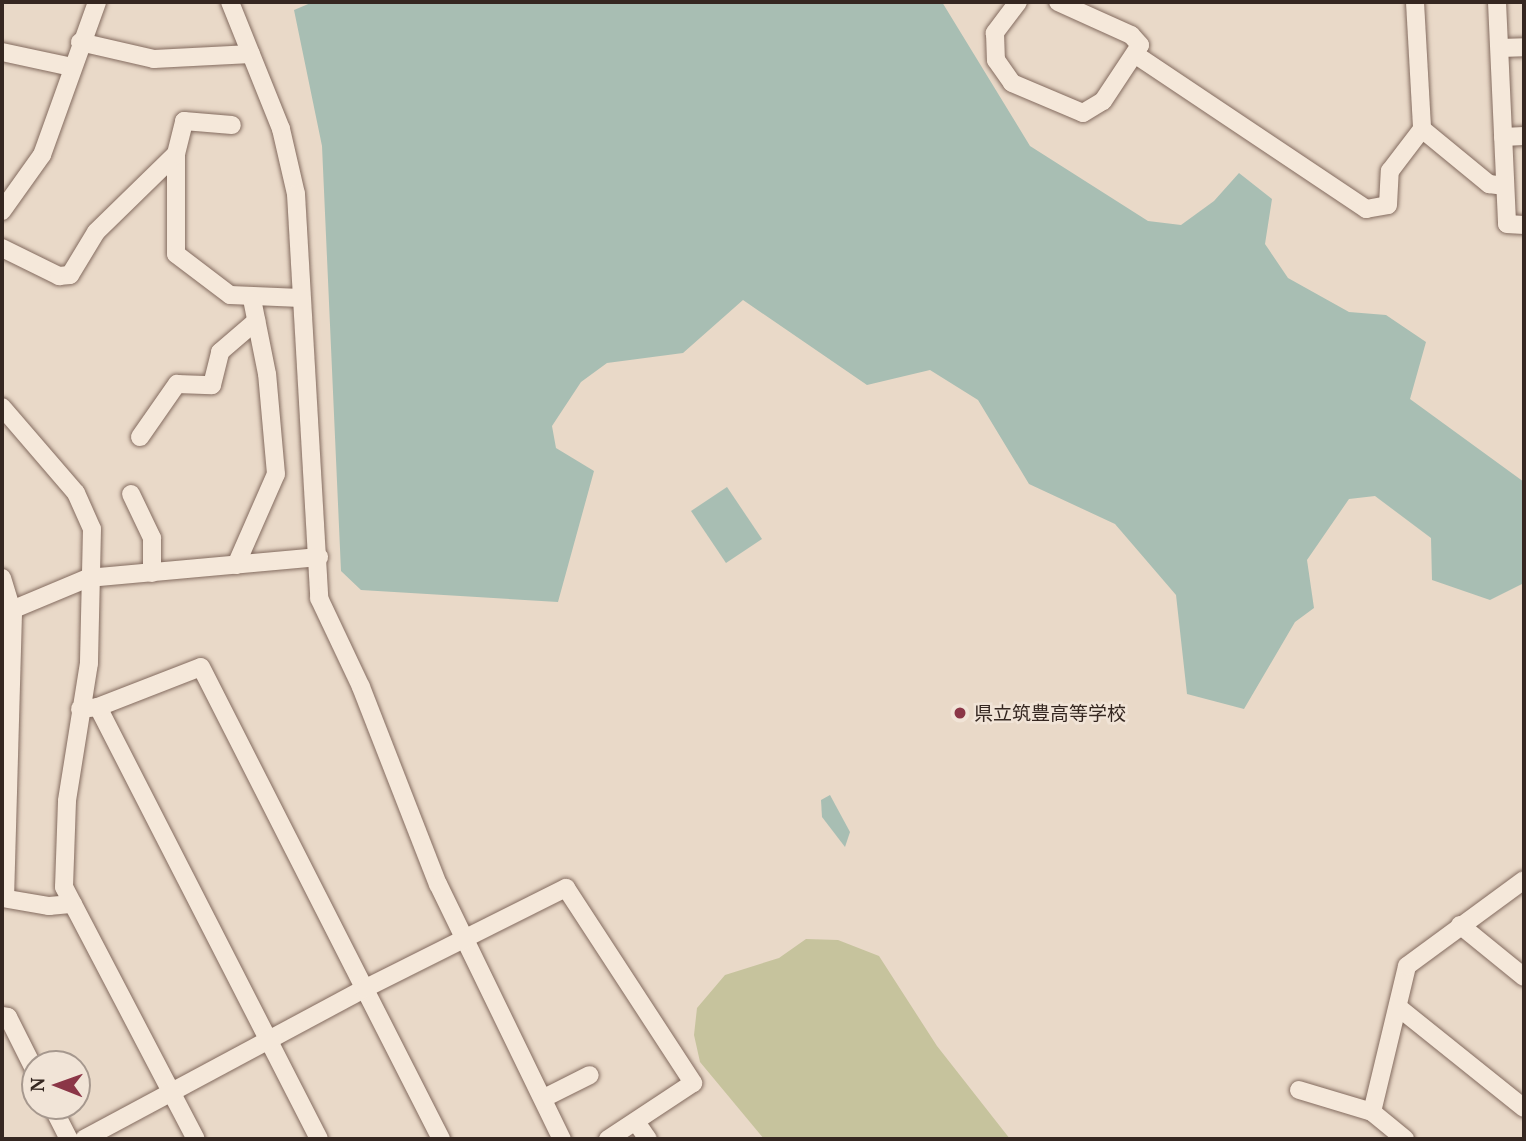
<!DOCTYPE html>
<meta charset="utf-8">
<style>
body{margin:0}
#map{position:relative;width:1526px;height:1141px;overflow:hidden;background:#e9d9c8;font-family:"PT Serif","Noto Sans JP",serif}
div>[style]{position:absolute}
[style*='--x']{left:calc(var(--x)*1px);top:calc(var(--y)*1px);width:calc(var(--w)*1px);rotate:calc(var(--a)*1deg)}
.green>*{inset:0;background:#c6c39d}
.water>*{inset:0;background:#a8beb3}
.roads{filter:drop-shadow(0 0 2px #836b5f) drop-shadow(0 0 2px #836b5f)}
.minor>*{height:18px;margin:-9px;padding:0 9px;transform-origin:9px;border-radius:9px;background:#f5e8da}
.dots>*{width:19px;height:19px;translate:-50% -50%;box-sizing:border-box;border:4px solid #f1e4d7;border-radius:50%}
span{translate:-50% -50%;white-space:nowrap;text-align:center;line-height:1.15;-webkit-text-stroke:5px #f1e4d7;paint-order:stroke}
.poi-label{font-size:19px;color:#352721}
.left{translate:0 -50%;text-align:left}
.frame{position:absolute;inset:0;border:4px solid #352721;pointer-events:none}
.north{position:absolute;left:21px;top:1050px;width:70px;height:70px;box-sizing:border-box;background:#f1e4d7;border:2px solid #a6988e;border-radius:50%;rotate:271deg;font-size:19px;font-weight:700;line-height:28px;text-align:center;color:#352721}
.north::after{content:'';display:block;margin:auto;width:24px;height:32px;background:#8b3647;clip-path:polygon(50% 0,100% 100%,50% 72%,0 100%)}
</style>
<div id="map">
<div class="green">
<i style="clip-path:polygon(806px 939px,838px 940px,879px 956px,937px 1046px,1010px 1139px,764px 1139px,700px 1062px,694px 1035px,697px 1008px,725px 975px,779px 958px)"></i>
</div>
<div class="water">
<i style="clip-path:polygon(313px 2px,942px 2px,1030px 146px,1148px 221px,1181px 225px,1214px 201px,1239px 173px,1272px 199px,1265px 244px,1288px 278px,1349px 312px,1386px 315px,1426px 342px,1410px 399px,1524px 482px,1524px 583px,1490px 600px,1432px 580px,1431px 538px,1375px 496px,1349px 499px,1307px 560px,1314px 608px,1295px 622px,1244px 709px,1187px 694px,1176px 595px,1115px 524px,1029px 484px,978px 400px,930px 370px,867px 385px,743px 300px,683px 353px,607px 363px,581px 382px,552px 426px,556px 448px,594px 471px,558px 602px,361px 590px,341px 571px,322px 146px,294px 10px)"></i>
<i style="clip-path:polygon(727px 487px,762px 539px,726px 563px,691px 511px)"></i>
<i style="clip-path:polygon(830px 795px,850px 832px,845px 847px,822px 817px,821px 800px)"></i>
</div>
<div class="roads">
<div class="minor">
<i style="--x:230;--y:2;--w:137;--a:68.1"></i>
<i style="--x:281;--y:129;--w:67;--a:77"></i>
<i style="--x:296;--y:194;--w:405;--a:86.7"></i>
<i style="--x:319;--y:598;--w:98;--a:64.7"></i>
<i style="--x:361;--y:687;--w:212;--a:68.7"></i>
<i style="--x:438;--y:884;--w:284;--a:64.1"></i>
<i style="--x:1018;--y:2;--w:39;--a:127"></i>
<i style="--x:995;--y:33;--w:27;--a:88"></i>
<i style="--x:996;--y:60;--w:28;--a:55"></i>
<i style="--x:1012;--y:83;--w:77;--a:22.9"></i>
<i style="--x:1083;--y:113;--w:23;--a:-31"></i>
<i style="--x:1103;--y:101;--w:67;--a:-56.5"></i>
<i style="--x:1140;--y:45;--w:13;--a:-132"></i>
<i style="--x:1131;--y:35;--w:80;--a:-155.7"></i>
<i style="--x:1415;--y:2;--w:127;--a:86.8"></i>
<i style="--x:1497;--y:2;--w:222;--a:87.4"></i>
<i style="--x:1507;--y:224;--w:17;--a:3"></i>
<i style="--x:80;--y:42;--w:76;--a:12.9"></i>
<i style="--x:154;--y:59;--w:97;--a:-3"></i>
<i style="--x:1500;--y:48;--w:24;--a:-2"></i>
<i style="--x:2;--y:52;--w:72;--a:12.1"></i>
<i style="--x:1136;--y:55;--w:277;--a:33.8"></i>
<i style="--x:1366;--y:209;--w:22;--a:-10"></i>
<i style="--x:1388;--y:205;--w:34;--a:-87"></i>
<i style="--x:1390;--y:171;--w:53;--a:-52.7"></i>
<i style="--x:1422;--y:129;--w:87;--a:39.4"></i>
<i style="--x:1489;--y:184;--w:16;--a:7"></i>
<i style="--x:1503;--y:137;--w:21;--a:-3"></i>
<i style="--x:176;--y:154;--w:100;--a:90"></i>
<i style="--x:176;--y:254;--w:68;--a:37.2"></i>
<i style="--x:230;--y:295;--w:71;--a:2.4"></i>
<i style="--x:2;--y:211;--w:69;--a:-54.5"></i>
<i style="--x:42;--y:155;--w:163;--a:-70.2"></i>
<i style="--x:2;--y:248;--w:64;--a:26.2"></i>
<i style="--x:59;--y:276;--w:11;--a:-5"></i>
<i style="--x:70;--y:275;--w:50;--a:-58.8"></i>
<i style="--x:96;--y:232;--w:112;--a:-44.3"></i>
<i style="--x:176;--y:154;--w:34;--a:-76"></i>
<i style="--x:184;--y:121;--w:48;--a:4.8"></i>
<i style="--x:2;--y:407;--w:113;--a:49.3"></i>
<i style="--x:76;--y:493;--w:39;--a:66"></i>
<i style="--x:92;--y:529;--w:134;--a:91.3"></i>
<i style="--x:89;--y:663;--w:140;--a:99.1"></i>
<i style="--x:67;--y:801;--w:86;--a:92"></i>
<i style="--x:64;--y:887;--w:284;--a:62.4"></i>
<i style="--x:140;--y:437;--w:65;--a:-55.1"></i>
<i style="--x:177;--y:384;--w:35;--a:2"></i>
<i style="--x:212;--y:385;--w:34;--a:-76"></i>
<i style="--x:220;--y:352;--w:48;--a:-40.7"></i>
<i style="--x:131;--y:494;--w:49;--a:64.5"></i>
<i style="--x:152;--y:538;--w:35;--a:90"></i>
<i style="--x:236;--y:565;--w:99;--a:-66.3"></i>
<i style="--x:276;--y:474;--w:100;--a:-95.1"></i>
<i style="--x:267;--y:374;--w:76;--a:-101.3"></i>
<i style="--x:2;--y:578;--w:37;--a:73"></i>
<i style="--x:13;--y:613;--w:285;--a:91.6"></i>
<i style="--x:2;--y:614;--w:93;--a:-22.7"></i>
<i style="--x:88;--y:578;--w:232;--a:-5.2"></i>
<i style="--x:98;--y:707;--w:485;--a:62.9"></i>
<i style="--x:80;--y:709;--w:18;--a:-6"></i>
<i style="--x:98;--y:707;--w:110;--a:-21.2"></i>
<i style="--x:201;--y:667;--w:530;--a:63.05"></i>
<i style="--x:2;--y:898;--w:48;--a:9.7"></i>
<i style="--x:49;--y:906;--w:24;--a:-5"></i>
<i style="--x:1460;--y:925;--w:82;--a:39.1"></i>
<i style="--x:1398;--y:1007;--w:161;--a:38.7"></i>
<i style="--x:2;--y:1016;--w:6;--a:9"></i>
<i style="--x:8;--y:1017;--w:60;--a:63.4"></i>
<i style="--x:1299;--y:1090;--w:76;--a:16.8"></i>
<i style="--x:544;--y:1098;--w:51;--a:-26.6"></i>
<i style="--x:52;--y:1106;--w:37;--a:63"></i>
<i style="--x:636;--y:1122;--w:21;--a:55"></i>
<i style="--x:84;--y:1139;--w:318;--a:-28.2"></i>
<i style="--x:364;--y:989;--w:226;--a:-26.6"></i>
<i style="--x:566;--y:888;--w:233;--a:56.9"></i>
<i style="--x:693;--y:1083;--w:102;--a:146.6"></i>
<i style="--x:1405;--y:1139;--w:43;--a:-140.7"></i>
<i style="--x:1372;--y:1112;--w:150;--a:-76.5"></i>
<i style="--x:1407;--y:966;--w:145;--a:-36.3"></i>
</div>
</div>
<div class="dots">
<i style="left:960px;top:713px;background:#8b3647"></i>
</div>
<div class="poi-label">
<span class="left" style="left:974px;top:713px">県立筑豊高等学校</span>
</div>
<div class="frame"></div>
<div class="north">N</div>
</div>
